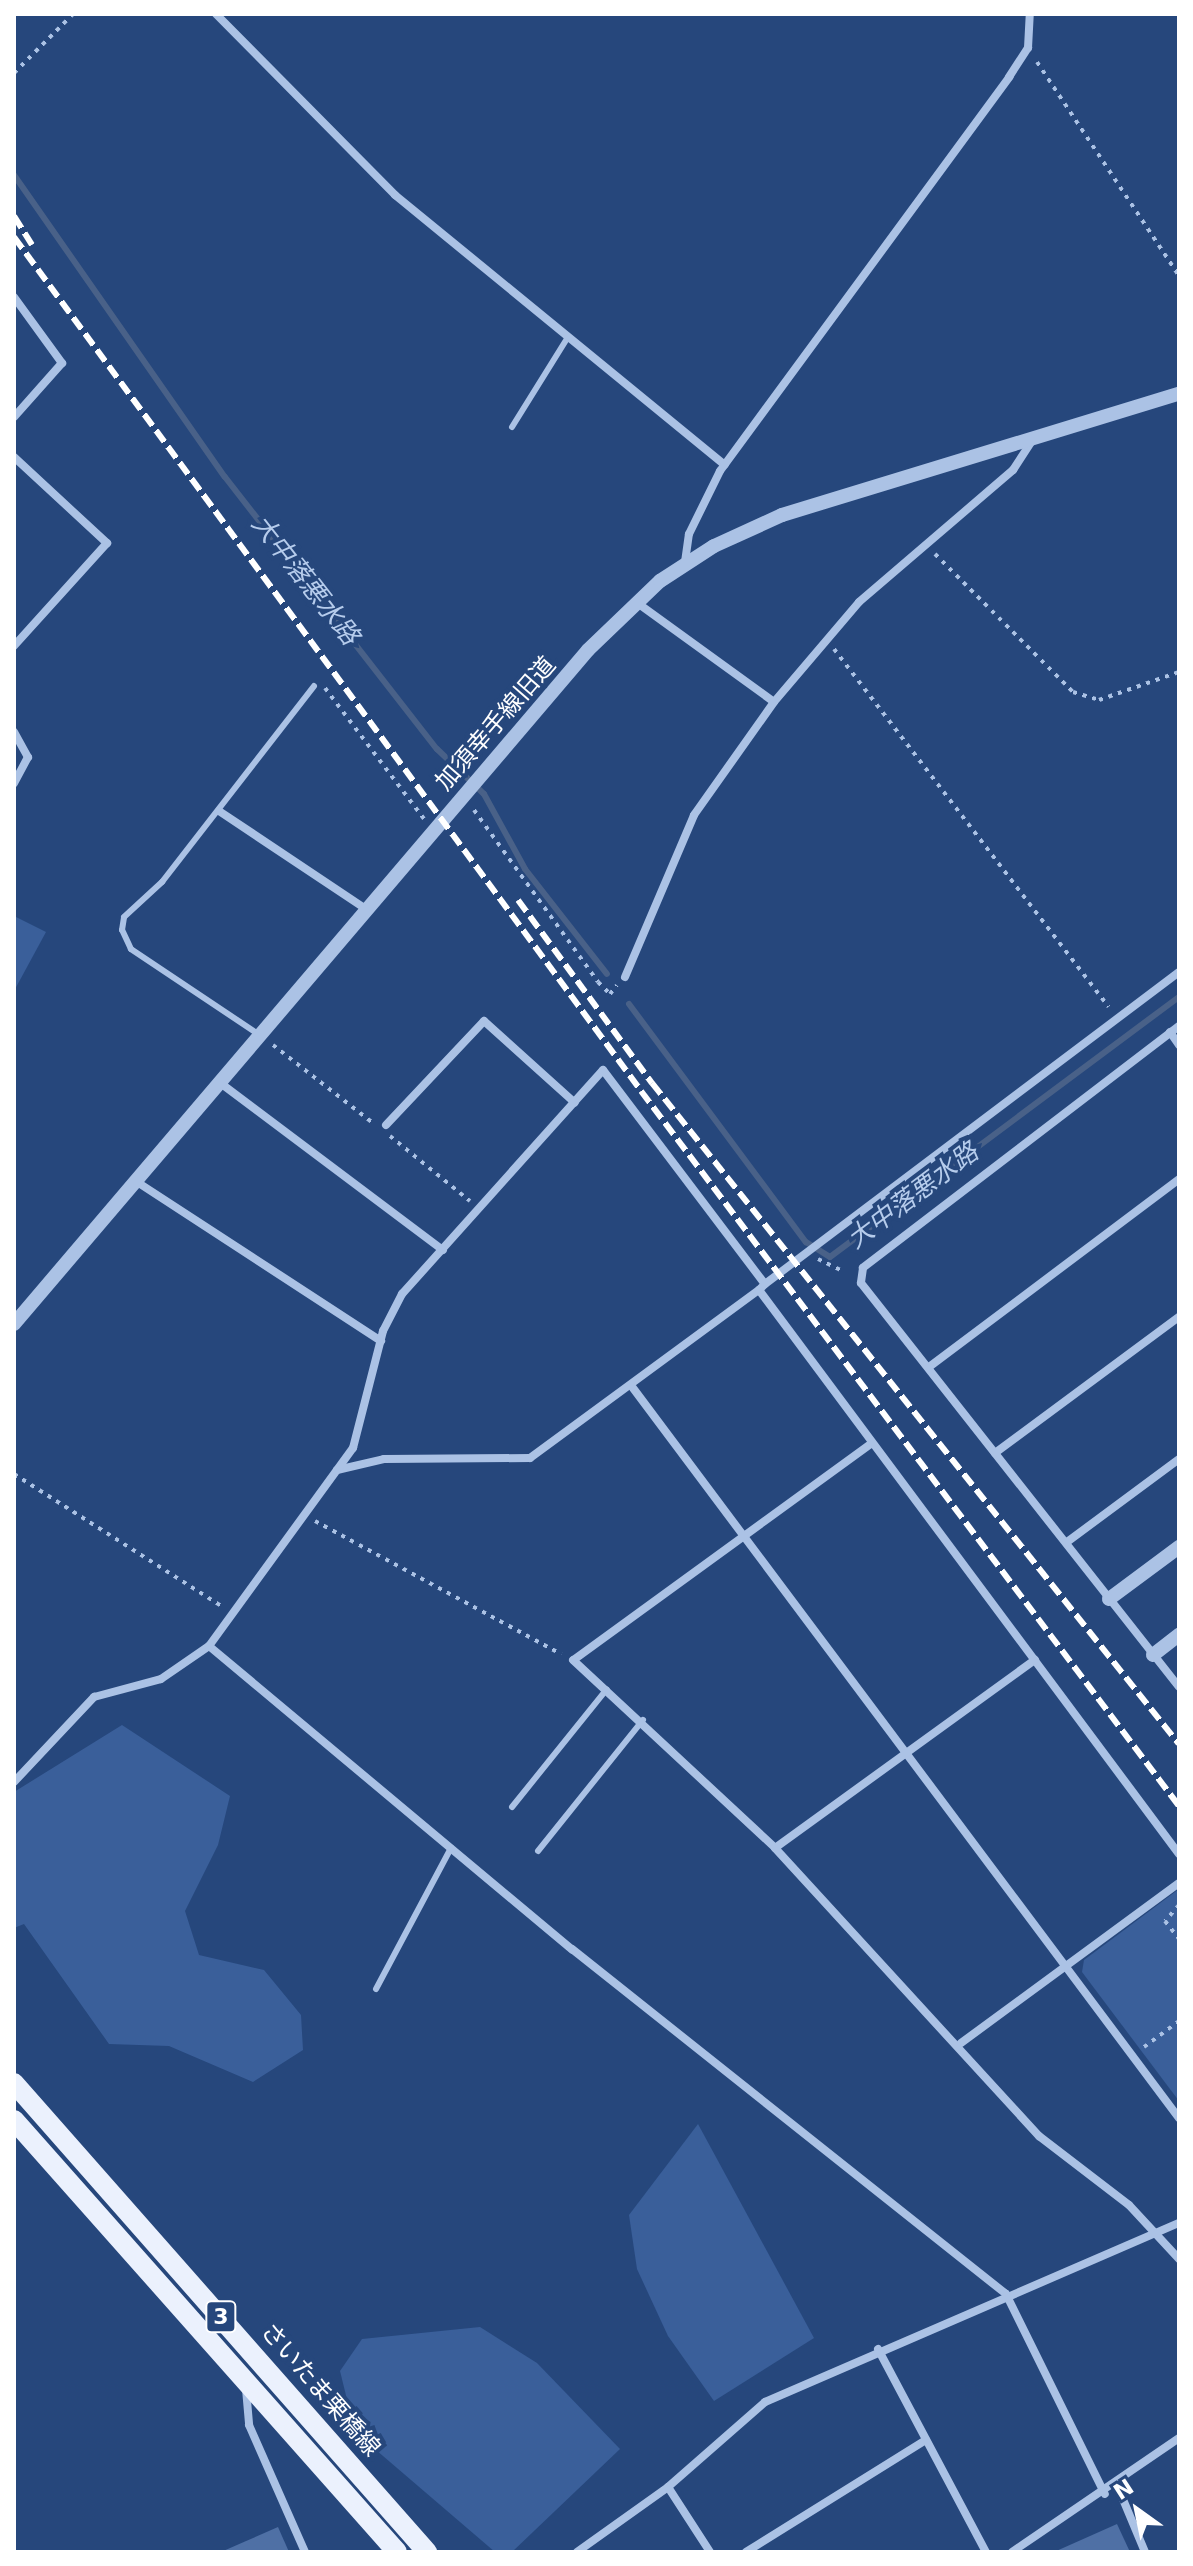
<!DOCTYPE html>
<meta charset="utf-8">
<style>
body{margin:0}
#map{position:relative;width:1193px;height:2566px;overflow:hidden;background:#26477c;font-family:"DejaVu Sans","Noto Sans JP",sans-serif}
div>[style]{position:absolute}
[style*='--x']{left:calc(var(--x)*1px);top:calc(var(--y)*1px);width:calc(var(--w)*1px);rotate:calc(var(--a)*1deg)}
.green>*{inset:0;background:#3a5f9a}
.stream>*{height:6px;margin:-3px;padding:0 3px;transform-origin:3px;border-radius:3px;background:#496188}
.building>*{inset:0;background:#4f70a5}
.path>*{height:4px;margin-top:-2px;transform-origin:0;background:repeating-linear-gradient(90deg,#abc2e5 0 4px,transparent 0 10px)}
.service>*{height:6px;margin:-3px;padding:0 3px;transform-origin:3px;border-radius:3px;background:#abc2e5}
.minor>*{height:8px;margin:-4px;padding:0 4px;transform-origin:4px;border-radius:4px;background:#abc2e5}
.tertiary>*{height:14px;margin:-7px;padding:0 7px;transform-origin:7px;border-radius:7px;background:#abc2e5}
.primary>*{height:20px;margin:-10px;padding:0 10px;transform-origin:10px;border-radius:10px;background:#ebf1fd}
.rail>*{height:6px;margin-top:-3px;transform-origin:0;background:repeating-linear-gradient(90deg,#fff 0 14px,transparent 0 20px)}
span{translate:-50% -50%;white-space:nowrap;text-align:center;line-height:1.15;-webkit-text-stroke:8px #26477c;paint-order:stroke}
.shield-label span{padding:2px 6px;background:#26477c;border:2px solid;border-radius:6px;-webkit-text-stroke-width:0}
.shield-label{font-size:22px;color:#fff;font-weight:700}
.street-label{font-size:24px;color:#fff}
.water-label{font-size:26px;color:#b6ccec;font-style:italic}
.frame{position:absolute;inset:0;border:16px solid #fff;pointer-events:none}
.north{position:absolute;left:1097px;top:2470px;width:80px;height:80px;-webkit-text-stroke:6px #26477c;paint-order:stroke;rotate:327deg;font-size:22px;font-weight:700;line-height:32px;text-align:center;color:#fff}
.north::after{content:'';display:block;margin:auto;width:28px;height:36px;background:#fff;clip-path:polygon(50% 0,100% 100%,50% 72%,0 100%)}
</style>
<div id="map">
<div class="green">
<i style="clip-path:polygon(14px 916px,46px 932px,14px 991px)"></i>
<i style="clip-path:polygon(122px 1725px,230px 1796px,218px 1845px,185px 1911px,199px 1955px,264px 1970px,301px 2015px,303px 2050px,253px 2082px,169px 2046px,109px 2044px,24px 1924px,14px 1928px,14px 1792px)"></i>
<i style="clip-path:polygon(1179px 1889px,1179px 2101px,1082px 1972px,1084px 1960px)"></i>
<i style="clip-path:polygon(698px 2124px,814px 2338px,714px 2401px,668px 2336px,637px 2269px,629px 2215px)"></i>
<i style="clip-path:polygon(480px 2327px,537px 2363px,620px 2449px,512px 2552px,495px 2552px,355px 2432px,340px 2371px,362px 2339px)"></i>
</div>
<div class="stream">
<i style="--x:14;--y:175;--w:368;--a:55.1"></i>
<i style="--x:225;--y:477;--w:345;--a:52.1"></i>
<i style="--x:437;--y:749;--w:65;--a:43.8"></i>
<i style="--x:484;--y:794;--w:85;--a:61.3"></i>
<i style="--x:525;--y:869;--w:133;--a:52"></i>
<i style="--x:629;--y:1004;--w:297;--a:53.4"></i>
<i style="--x:806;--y:1242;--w:28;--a:32"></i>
<i style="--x:830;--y:1257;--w:435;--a:-36.7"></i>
</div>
<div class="building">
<i style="clip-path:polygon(1117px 2524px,1130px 2552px,1054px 2552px)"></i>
<i style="clip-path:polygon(278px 2527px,289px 2552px,221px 2552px)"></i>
</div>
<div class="path">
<i style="--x:1037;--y:62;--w:257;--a:56.4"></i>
<i style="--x:14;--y:73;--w:83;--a:-45"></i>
<i style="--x:935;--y:554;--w:195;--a:45"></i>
<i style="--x:1073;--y:692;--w:27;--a:17"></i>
<i style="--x:1099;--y:700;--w:85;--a:-19.3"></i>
<i style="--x:834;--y:649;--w:451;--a:52.5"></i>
<i style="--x:325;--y:688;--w:164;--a:52.9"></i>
<i style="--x:474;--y:810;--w:212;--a:54.2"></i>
<i style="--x:598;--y:982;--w:17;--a:45"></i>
<i style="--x:610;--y:994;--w:11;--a:-52"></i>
<i style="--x:273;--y:1045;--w:127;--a:38"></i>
<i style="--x:390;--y:1136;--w:103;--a:39.1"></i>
<i style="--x:818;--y:1259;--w:28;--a:26"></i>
<i style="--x:14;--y:1474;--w:246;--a:32.5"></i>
<i style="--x:315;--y:1521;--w:280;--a:28.4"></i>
<i style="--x:1179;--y:1905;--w:21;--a:131"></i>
<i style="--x:1165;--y:1921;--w:23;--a:52"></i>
<i style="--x:1144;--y:2047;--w:44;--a:-36.6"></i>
</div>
<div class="service">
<i style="--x:512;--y:427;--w:106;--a:-58.1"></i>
<i style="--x:258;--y:1034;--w:153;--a:-146.2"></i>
<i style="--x:131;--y:949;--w:21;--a:-115"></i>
<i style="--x:122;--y:930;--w:13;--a:-81"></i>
<i style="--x:124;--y:917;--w:52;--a:-42.6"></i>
<i style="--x:162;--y:882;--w:248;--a:-52.2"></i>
<i style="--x:512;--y:1807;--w:151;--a:-51.2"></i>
<i style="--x:538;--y:1851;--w:168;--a:-51.3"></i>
<i style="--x:376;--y:1989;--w:160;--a:-62"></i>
</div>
<div class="minor">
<i style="--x:216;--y:14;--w:255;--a:45.3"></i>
<i style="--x:395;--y:195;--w:426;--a:39.3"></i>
<i style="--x:14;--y:297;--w:82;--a:54"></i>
<i style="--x:62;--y:363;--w:72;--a:131.6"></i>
<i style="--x:14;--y:457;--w:127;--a:42.8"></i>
<i style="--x:107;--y:543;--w:139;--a:132.1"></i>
<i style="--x:685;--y:562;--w:28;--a:-82"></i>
<i style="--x:689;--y:534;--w:70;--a:-63.8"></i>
<i style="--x:720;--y:471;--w:489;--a:-53.7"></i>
<i style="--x:1009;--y:77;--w:35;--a:-57"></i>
<i style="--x:1028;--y:48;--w:34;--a:-87"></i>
<i style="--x:636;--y:602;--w:170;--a:35.9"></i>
<i style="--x:14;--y:732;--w:29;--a:61"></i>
<i style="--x:28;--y:757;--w:30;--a:118"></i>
<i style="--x:219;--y:811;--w:177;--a:33.7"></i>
<i style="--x:625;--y:977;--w:176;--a:-66.9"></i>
<i style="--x:694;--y:815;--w:138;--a:-54.7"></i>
<i style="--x:774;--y:702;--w:131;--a:-49.6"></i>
<i style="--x:859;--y:602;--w:203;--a:-40.6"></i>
<i style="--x:1013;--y:470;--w:33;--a:-57"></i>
<i style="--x:1179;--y:1026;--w:398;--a:142.6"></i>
<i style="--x:863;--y:1268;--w:15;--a:98"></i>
<i style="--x:861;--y:1283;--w:514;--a:51.79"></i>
<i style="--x:1170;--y:1032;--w:16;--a:55"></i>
<i style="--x:219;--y:1082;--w:280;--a:36.9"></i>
<i style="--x:386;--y:1125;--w:143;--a:-46.7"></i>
<i style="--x:484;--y:1021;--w:122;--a:42"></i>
<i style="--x:134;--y:1180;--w:295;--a:33.1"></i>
<i style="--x:765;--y:1284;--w:518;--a:-37"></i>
<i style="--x:929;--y:1367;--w:313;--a:-36.9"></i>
<i style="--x:633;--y:1388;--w:912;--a:53.21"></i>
<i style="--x:872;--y:1443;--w:369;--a:144"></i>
<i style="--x:573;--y:1660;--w:276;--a:42.9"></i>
<i style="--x:775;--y:1848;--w:391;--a:47.5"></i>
<i style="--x:1039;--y:2136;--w:113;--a:37.5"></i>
<i style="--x:1129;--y:2205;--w:74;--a:47.2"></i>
<i style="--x:995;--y:1453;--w:229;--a:-36.5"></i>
<i style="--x:337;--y:1470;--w:48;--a:-13.2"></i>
<i style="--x:384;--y:1459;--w:146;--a:-0.4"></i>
<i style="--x:530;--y:1458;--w:284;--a:-36.3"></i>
<i style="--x:759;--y:1290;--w:703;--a:53.33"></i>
<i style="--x:1067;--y:1542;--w:139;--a:-36.5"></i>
<i style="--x:209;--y:1646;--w:473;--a:39.9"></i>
<i style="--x:572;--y:1949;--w:554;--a:38.48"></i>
<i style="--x:1006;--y:2294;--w:223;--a:63.7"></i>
<i style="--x:14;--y:1782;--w:117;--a:-46.7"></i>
<i style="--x:94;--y:1697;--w:69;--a:-15"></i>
<i style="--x:161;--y:1679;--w:58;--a:-34.5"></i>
<i style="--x:209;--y:1646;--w:245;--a:-54"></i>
<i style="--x:353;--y:1448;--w:121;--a:-75.6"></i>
<i style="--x:383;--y:1331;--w:42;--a:-62.8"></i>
<i style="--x:402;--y:1294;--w:301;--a:-48.1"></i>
<i style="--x:603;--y:1070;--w:268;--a:52.9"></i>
<i style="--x:765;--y:1284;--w:8;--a:135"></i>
<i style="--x:775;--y:1848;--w:321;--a:-35.9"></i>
<i style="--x:961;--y:2043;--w:270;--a:-36.3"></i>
<i style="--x:878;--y:2349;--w:230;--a:62"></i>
<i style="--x:246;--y:2389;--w:36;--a:85"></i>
<i style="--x:249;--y:2425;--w:139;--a:66.2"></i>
<i style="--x:1117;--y:2485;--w:73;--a:67.3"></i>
<i style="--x:668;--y:2487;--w:77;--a:57.1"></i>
<i style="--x:577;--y:2552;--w:112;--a:-35.5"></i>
<i style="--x:668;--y:2487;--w:129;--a:-41.2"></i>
<i style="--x:765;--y:2402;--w:451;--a:-23.4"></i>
<i style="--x:746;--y:2552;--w:212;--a:-31.9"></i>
<i style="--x:1012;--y:2552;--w:202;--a:-34.3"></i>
</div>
<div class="tertiary">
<i style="--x:14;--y:1324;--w:885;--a:-49.58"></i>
<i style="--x:588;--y:650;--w:100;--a:-43.8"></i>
<i style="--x:660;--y:581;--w:64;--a:-32.9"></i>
<i style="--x:714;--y:546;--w:75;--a:-24.5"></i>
<i style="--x:782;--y:515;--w:415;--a:-17"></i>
<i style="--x:1109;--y:1599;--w:87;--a:-36.6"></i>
<i style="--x:1153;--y:1655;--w:33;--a:-38"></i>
</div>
<div class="primary">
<i style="--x:14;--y:2083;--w:625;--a:48.63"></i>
<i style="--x:14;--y:2120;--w:577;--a:48.44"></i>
</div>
<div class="rail">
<i style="--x:14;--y:216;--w:34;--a:58"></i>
<i style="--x:14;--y:237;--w:1059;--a:53.71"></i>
<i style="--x:641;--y:1091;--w:895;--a:53.04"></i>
<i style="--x:518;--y:900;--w:227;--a:53.8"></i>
<i style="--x:652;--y:1083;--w:845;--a:51.44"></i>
</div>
<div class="shield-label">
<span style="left:221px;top:2317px">3</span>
</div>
<div class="street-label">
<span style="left:496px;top:724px;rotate:-49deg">加須幸手線旧道</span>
<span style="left:320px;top:2390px;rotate:49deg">さいたま栗橋線</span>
</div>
<div class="water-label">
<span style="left:305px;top:580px;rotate:52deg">大中落悪水路</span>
<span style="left:913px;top:1196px;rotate:-37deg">大中落悪水路</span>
</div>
<div class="frame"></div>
<div class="north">N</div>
</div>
